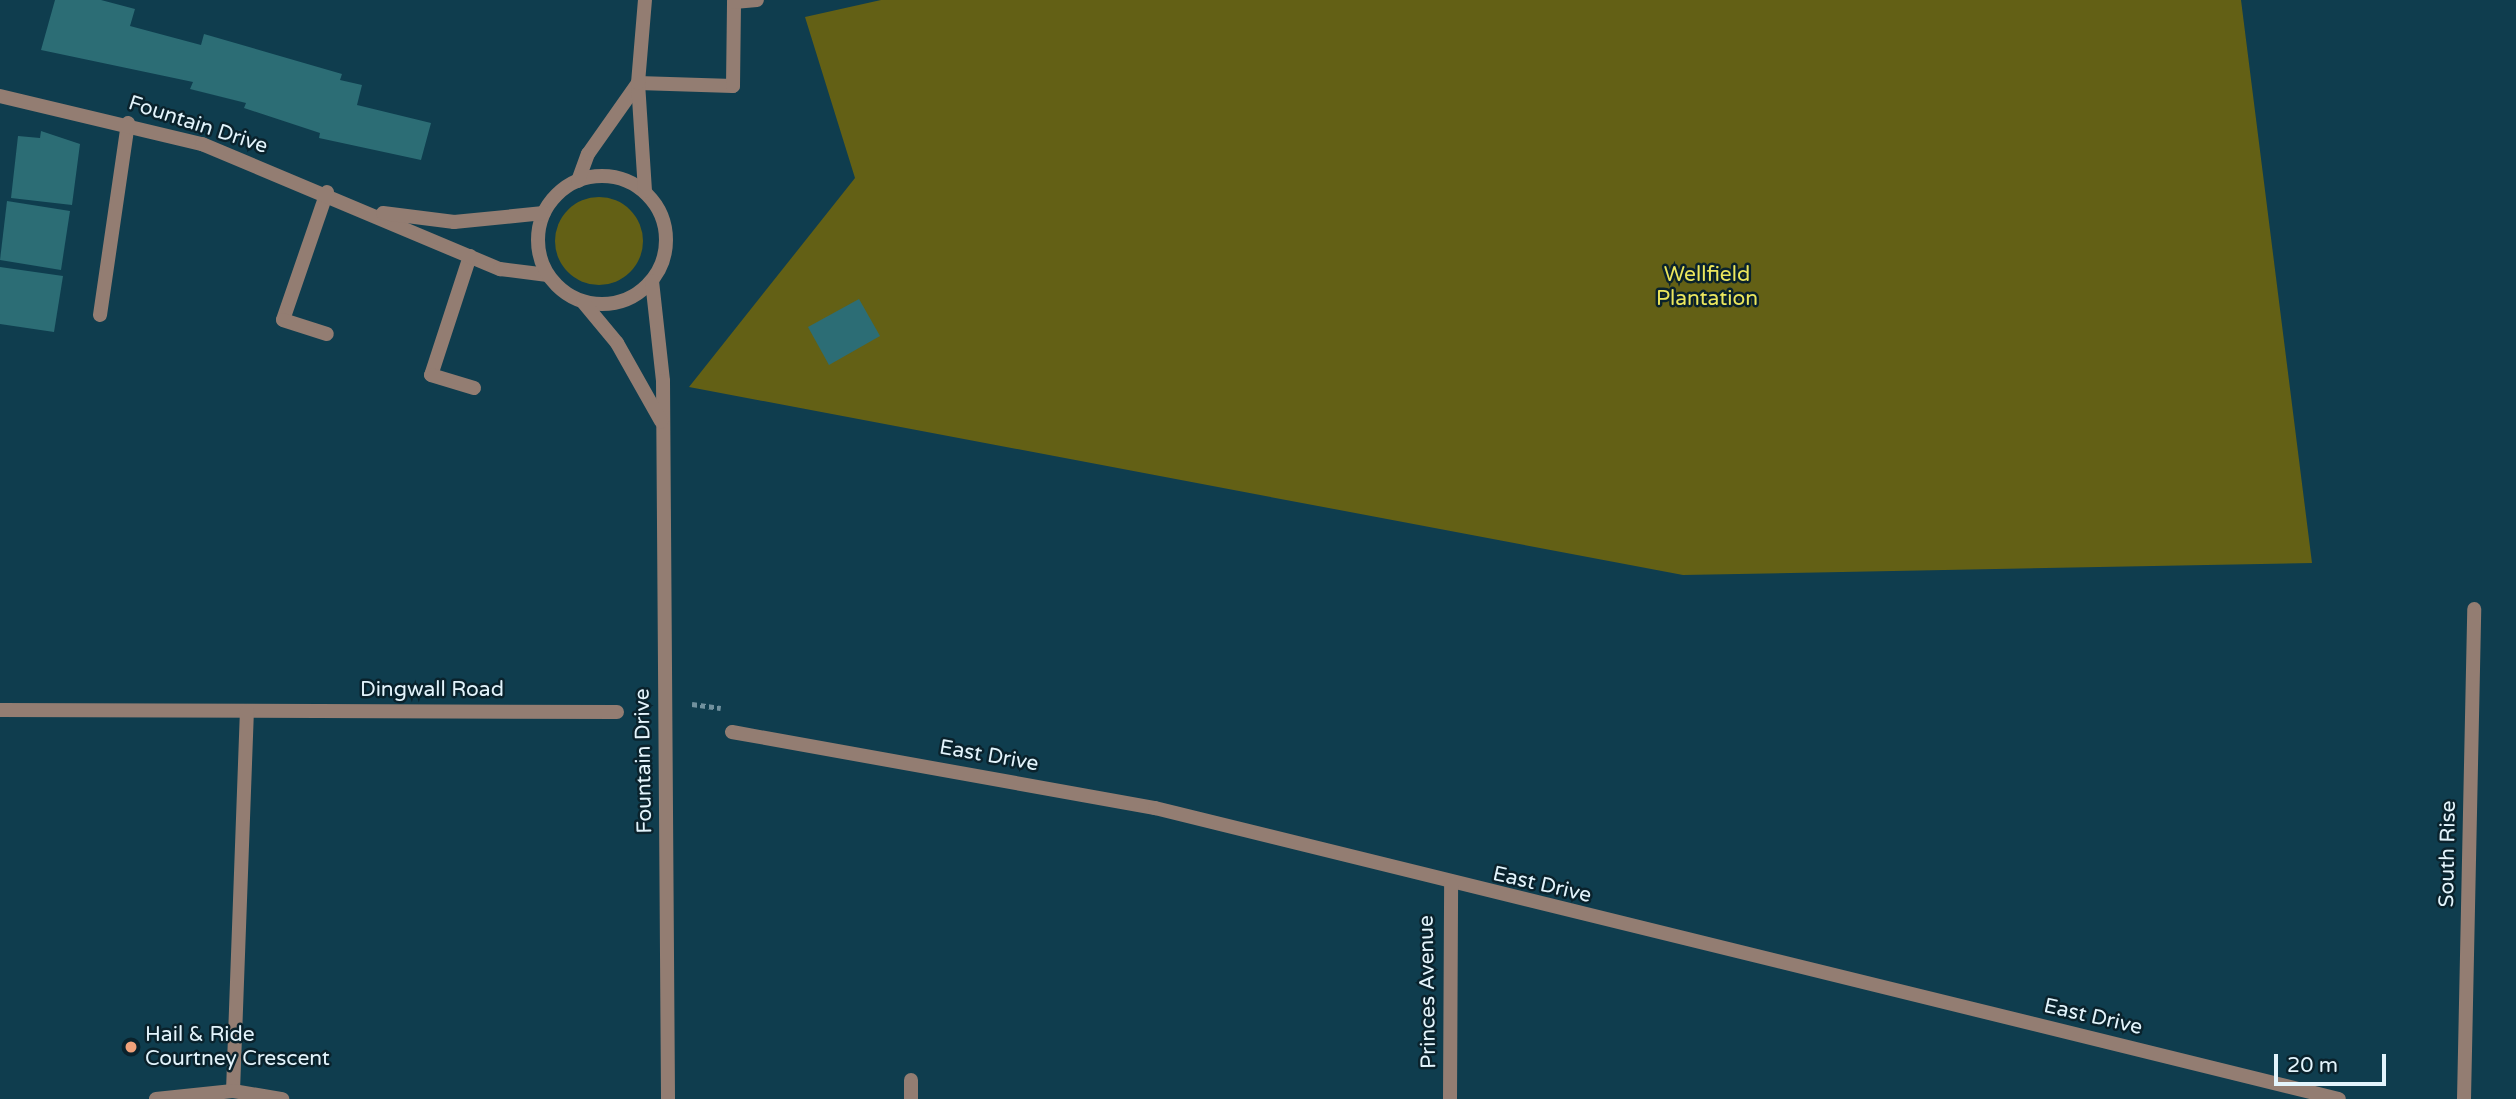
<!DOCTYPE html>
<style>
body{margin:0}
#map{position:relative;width:2516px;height:1099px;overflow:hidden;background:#0f3d4e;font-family:"Varela Round",sans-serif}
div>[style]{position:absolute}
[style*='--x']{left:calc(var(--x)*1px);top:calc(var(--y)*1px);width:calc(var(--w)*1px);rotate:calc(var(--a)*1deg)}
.green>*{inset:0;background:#636015}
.round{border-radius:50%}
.building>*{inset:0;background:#2c6d75}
.path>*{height:4.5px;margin-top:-2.25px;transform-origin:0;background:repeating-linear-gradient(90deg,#71919e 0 5px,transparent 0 8.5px)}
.service>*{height:14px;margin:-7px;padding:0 7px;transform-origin:7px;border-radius:7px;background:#937d72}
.minor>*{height:14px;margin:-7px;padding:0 7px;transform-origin:7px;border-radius:7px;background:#937d72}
.minor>.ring{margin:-7px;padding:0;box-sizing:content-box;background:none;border:14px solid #937d72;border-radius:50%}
.dots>*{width:19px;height:19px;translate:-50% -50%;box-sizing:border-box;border:4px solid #0a222c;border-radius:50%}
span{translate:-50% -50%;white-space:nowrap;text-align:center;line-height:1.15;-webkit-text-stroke:5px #0a222c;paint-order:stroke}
.street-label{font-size:21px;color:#e3f4fc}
.park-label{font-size:21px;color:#ece75d}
.poi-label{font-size:21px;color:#e3f4fc}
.left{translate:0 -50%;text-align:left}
.scale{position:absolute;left:2274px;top:1054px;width:112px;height:32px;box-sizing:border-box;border:4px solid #e3f4fc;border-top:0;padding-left:9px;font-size:21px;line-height:24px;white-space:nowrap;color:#e3f4fc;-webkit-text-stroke:5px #0a222c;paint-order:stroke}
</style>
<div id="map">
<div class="green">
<i style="clip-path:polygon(881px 0,2241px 0,2312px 563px,1683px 575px,689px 387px,855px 178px,805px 17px)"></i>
<i class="round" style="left:555px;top:197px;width:88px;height:88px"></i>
</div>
<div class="building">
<i style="clip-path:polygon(55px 0,101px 0,135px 9px,130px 26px,201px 45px,204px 34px,342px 74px,340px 80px,362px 85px,357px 105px,431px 123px,421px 160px,319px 138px,320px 133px,244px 108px,246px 103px,190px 89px,193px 82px,41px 50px)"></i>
<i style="clip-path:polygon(41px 131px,80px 144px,72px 205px,11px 198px,18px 136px,40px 138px)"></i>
<i style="clip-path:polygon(7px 201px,70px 211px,61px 270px,0 260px)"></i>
<i style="clip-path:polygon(0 267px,63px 276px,54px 332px,0 324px)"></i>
<i style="clip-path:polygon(859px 299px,880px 336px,829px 365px,808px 327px)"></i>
</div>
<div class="path">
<i style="--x:692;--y:704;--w:29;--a:8"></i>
</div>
<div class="service">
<i style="--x:638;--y:83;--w:95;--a:1.8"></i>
<i style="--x:733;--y:86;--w:84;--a:-89.3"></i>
<i style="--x:734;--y:2;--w:23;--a:-5"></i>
<i style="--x:327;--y:192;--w:135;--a:109"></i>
<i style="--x:283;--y:320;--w:46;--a:17.7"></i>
<i style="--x:470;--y:256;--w:125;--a:108.1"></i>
<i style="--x:431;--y:375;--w:45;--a:16.8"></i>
<i style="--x:100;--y:315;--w:194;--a:-81.7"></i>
</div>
<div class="minor">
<i style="--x:0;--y:96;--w:208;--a:13.4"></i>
<i style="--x:202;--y:144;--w:323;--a:22.8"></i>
<i style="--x:500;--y:269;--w:48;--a:7.1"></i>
<i class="ring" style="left:538px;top:176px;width:114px;height:114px"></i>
<i style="--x:578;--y:181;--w:29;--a:-70"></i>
<i style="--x:588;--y:154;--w:87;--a:-54.8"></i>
<i style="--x:645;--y:191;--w:108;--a:-93.7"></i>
<i style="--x:638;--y:83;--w:83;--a:-85.2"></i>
<i style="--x:383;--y:213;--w:72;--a:7.2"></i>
<i style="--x:454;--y:222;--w:90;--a:-5.7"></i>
<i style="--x:652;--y:281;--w:101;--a:83.7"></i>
<i style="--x:663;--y:381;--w:718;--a:89.6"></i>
<i style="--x:583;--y:302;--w:53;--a:50.3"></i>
<i style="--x:617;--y:343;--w:90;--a:60.6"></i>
<i style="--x:0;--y:710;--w:617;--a:0.19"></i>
<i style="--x:732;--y:732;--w:430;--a:10.2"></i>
<i style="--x:1155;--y:808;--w:1219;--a:13.81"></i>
<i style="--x:233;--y:1091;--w:380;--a:-87.9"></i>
<i style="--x:156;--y:1099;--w:77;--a:-5.9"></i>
<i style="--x:233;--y:1091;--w:50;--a:9.3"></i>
<i style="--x:911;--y:1099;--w:19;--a:-90"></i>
<i style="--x:1450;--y:1099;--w:214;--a:-89.7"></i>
<i style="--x:2464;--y:1099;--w:490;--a:-88.8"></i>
</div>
<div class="dots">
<i style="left:131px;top:1047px;background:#f1a27b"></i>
</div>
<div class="street-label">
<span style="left:198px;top:125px;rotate:18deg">Fountain Drive</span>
<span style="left:432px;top:690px">Dingwall Road</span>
<span style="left:989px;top:756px;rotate:10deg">East Drive</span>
<span style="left:644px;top:761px;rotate:-91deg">Fountain Drive</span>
<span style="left:2448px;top:854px;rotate:-89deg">South Rise</span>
<span style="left:1542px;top:885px;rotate:13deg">East Drive</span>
<span style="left:1428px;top:992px;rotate:-91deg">Princes Avenue</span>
<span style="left:2093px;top:1017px;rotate:13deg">East Drive</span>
</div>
<div class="park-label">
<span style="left:1707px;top:287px">Wellfield<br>Plantation</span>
</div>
<div class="poi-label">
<span class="left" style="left:145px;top:1047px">Hail &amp; Ride<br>Courtney Crescent</span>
</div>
<div class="scale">20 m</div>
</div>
